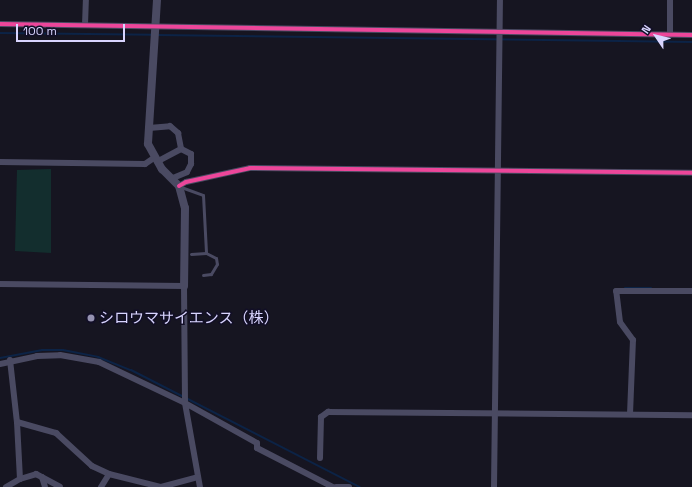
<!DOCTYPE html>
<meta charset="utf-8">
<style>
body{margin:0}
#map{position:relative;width:692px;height:487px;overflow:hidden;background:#161521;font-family:"Space Grotesk","Noto Sans JP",sans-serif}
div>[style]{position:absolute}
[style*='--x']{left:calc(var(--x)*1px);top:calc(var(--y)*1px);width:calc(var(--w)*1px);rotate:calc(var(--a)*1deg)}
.green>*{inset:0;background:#132e2e}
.stream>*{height:2px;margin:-1px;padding:0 1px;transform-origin:1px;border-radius:1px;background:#0c2346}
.service>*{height:3px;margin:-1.5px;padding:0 1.5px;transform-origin:1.5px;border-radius:1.5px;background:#4a4a62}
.minor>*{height:6px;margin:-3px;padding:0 3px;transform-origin:3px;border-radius:3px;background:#4a4a62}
.tertiary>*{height:8px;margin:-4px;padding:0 4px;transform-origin:4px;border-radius:4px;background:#4a4a62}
.cycleway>*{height:4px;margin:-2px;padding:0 2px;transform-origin:2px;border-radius:2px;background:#ed469a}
.dots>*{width:11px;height:11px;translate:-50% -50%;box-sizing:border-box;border:2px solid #120f27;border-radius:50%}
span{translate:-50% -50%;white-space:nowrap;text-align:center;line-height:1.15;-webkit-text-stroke:3px #120f27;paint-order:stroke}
.poi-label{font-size:15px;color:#d9d5ff}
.left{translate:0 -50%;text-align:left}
.north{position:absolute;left:636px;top:16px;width:40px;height:40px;-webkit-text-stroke:3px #120f27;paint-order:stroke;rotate:305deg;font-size:11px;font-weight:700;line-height:16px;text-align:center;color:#d9d5ff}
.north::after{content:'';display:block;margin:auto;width:14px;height:18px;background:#d9d5ff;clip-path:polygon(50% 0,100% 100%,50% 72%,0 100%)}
.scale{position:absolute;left:16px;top:24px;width:109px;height:18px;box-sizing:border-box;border:2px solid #d9d5ff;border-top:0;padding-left:5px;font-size:12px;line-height:14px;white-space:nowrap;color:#d9d5ff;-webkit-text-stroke:3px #120f27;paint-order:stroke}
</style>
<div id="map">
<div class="green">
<i style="clip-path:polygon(51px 169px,51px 253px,15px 251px,17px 170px)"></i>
</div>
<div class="stream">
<i style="--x:0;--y:33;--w:153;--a:0.7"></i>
<i style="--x:157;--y:35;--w:535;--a:0.75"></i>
<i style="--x:625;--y:288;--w:26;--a:0"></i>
<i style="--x:0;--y:358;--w:43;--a:-10.8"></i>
<i style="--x:42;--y:350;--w:21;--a:0"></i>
<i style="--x:63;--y:350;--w:36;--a:11"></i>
<i style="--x:98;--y:357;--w:35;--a:22"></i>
<i style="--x:131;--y:370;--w:257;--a:27.1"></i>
</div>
<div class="service">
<i style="--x:181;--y:187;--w:23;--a:20"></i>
<i style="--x:203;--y:195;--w:58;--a:87"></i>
<i style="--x:206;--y:253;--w:11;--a:27"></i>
<i style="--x:216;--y:258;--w:6;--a:81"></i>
<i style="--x:217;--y:264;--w:12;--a:121"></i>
<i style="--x:211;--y:274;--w:8;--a:173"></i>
<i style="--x:191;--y:254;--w:15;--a:-4"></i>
</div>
<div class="minor">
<i style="--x:0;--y:24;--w:692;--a:0.91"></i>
<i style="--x:85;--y:25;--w:25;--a:-88"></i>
<i style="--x:670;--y:35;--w:35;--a:-90"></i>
<i style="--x:149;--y:128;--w:21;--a:-5"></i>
<i style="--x:170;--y:126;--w:11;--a:41"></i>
<i style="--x:178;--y:133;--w:16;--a:79"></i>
<i style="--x:181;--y:149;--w:27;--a:152"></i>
<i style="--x:0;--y:162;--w:145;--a:0.8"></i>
<i style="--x:145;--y:164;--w:11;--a:-34"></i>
<i style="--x:173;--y:178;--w:15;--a:-23"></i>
<i style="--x:187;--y:172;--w:9;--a:-63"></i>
<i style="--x:191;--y:164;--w:10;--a:-90"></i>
<i style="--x:191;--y:154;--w:11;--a:-153"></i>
<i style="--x:179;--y:186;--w:8;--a:-30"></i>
<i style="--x:186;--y:182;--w:66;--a:-12.3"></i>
<i style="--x:250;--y:168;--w:442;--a:0.6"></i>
<i style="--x:0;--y:284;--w:184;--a:0.6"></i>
<i style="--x:184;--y:286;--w:117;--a:89.5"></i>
<i style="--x:185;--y:403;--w:85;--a:79.9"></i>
<i style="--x:10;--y:360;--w:62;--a:83.6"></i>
<i style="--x:17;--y:422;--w:57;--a:87"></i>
<i style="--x:20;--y:479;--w:17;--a:-17"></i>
<i style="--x:36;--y:474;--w:27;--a:28"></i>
<i style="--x:0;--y:364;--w:38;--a:-12"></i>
<i style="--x:37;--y:356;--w:23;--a:-2"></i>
<i style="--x:60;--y:355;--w:40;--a:10"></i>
<i style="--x:99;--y:362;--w:95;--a:25.5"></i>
<i style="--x:185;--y:403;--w:82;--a:29.1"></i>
<i style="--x:257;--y:443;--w:5;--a:90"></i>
<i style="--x:257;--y:448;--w:85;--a:27.2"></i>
<i style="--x:630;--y:414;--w:74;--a:-87.7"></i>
<i style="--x:633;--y:340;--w:22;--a:-126"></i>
<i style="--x:620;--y:322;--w:31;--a:-97"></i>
<i style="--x:616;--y:291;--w:76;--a:0"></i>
<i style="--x:17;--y:422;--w:41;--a:15.8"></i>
<i style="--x:56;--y:433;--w:49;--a:42.5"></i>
<i style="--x:92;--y:466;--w:19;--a:25"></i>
<i style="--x:320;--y:458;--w:41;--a:-88.6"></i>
<i style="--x:321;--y:417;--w:9;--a:-36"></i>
<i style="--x:328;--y:412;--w:364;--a:0.5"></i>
<i style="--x:42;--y:477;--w:10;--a:73"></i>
<i style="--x:6;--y:487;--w:16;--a:-30"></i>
<i style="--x:101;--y:487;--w:15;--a:-58"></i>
<i style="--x:109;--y:474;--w:54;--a:14"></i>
<i style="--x:161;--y:487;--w:38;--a:-15"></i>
<i style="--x:336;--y:487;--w:13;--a:0"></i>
<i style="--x:494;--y:487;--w:487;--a:-89.3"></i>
</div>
<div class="tertiary">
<i style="--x:157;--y:0;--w:144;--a:93.6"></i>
<i style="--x:148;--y:144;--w:29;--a:61"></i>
<i style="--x:162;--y:169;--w:24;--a:45"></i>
<i style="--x:179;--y:186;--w:23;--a:75"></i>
<i style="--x:185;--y:208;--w:78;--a:90.7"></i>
</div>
<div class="cycleway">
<i style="--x:0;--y:24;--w:692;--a:0.91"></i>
<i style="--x:179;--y:186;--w:8;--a:-30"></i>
<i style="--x:186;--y:182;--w:66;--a:-12.3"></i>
<i style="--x:250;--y:168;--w:442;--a:0.6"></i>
</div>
<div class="dots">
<i style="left:91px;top:318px;background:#9592b1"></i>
</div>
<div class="poi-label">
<span class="left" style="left:99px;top:318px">シロウマサイエンス（株）</span>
</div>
<div class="north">N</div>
<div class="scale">100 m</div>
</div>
